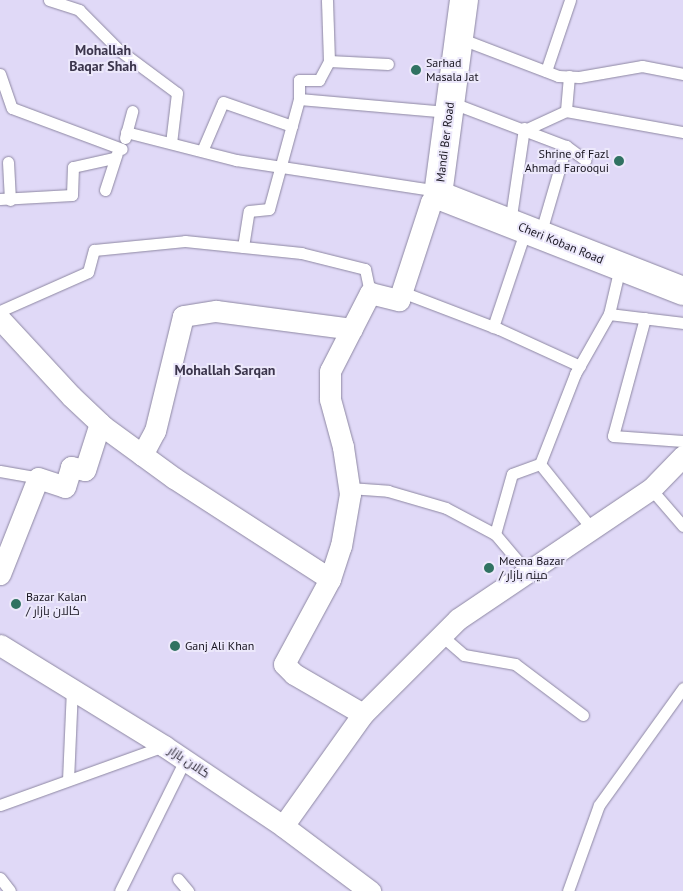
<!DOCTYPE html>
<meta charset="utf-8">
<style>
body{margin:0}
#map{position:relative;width:683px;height:891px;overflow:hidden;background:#e0d9f7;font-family:"PT Sans",Cairo,sans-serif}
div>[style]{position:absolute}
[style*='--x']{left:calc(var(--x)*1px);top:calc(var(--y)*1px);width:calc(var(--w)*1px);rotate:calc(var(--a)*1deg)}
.roads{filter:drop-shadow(0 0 1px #8d87a2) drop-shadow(0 0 1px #8d87a2)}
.lane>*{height:11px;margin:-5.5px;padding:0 5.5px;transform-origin:5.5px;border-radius:5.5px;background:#fff}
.street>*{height:21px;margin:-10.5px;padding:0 10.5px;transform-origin:10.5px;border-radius:10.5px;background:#fff}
.secondary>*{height:28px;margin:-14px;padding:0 14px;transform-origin:14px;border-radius:14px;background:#fff}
.dots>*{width:14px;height:14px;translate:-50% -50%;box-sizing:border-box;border:2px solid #ece8fb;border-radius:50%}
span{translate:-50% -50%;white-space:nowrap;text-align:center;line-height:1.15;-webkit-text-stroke:4px #ece8fb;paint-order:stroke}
.poi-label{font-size:12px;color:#191621}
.left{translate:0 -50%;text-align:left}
.right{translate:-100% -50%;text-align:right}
.street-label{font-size:12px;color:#191621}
.neighbourhood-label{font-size:14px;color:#3b354c;font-weight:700}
</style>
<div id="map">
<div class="roads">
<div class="lane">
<i style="--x:49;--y:0;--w:32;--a:18"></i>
<i style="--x:79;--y:10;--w:57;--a:45"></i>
<i style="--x:119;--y:50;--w:72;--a:36.6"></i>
<i style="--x:177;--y:93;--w:50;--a:96.8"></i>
<i style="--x:459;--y:38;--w:106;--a:21"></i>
<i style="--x:558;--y:76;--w:21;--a:3"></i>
<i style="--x:579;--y:77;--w:64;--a:-9.9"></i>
<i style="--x:642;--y:66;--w:42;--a:11"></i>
<i style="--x:329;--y:61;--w:59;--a:2.9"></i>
<i style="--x:546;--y:71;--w:75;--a:-71.3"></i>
<i style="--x:0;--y:74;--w:36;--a:71"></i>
<i style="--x:12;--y:108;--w:117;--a:20.4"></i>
<i style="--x:569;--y:76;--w:35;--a:95"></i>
<i style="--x:566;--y:111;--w:119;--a:10.2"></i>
<i style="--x:299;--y:99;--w:19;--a:-90"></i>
<i style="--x:299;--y:80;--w:20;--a:0"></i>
<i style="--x:319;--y:80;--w:21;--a:-62"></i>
<i style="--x:329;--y:61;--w:61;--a:-91.9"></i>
<i style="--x:450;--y:102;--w:124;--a:20.8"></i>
<i style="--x:566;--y:146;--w:24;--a:36"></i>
<i style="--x:527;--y:129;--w:43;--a:-24.8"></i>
<i style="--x:126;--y:132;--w:114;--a:14.3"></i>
<i style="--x:236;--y:160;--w:205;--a:8.7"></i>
<i style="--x:125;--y:138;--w:28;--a:-75"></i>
<i style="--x:202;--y:151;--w:53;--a:-66.8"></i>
<i style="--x:223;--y:102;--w:73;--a:19.2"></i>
<i style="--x:8;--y:162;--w:38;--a:87"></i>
<i style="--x:105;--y:190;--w:38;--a:-72"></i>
<i style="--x:0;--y:199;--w:72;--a:-3.2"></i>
<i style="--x:72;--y:195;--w:28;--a:-88"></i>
<i style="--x:73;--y:167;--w:42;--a:-12.4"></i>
<i style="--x:510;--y:223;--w:96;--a:-81.6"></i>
<i style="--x:540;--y:235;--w:93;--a:-73.7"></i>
<i style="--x:243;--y:247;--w:36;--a:-81"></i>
<i style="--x:249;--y:211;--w:20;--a:-6"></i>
<i style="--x:269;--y:209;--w:114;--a:-74.7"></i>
<i style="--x:299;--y:99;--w:151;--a:5"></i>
<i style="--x:402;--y:292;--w:104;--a:20.9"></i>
<i style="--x:499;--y:329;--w:89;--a:24.6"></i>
<i style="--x:0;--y:311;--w:96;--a:-23.9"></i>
<i style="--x:88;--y:272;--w:23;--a:-75"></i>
<i style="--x:94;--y:250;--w:91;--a:-5.6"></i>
<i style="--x:185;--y:241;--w:117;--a:5.9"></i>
<i style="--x:301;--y:253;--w:66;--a:14"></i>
<i style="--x:365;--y:269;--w:25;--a:78"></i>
<i style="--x:609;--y:314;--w:75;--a:6.9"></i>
<i style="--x:645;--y:318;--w:122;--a:105.2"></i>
<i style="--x:613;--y:436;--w:70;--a:4.1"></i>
<i style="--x:493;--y:327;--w:103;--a:-71.4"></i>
<i style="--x:540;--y:464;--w:83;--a:51.3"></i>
<i style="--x:0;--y:471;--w:39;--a:10"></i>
<i style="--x:349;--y:488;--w:39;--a:4"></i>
<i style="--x:388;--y:491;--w:60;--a:16.3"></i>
<i style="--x:446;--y:508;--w:55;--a:28"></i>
<i style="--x:651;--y:489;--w:49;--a:49.1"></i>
<i style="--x:528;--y:573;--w:51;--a:-130.2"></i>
<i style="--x:495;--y:534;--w:62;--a:-74.2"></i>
<i style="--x:512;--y:474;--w:30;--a:-20"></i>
<i style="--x:540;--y:464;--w:97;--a:-68.7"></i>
<i style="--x:575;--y:374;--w:69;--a:-60.5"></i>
<i style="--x:609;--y:314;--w:48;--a:-76.8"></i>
<i style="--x:442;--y:636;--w:29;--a:41"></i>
<i style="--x:464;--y:655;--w:52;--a:10"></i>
<i style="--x:515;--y:664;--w:85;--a:36.9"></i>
<i style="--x:68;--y:780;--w:91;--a:-87.5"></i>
<i style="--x:0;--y:805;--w:174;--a:-19.8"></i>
<i style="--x:0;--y:878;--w:16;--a:52"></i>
<i style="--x:178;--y:879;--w:16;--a:50"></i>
<i style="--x:120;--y:891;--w:146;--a:-63.6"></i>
<i style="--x:568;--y:891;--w:91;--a:-70.2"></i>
<i style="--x:599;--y:805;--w:144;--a:-54.3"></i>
</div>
<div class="street">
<i style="--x:0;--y:319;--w:105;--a:47.3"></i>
<i style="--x:71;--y:396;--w:45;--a:43.2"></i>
<i style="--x:104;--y:427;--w:87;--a:36.1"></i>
<i style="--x:174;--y:478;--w:186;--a:32.9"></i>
<i style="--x:142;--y:455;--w:27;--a:-62"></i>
<i style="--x:155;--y:431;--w:118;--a:-76.3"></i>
<i style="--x:183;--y:316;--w:33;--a:-9"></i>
<i style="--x:216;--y:311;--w:137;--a:7.5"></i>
<i style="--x:0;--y:574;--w:103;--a:-68.4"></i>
<i style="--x:38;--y:478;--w:28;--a:18"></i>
<i style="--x:65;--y:487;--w:21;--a:-73"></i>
<i style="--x:71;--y:467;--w:14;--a:12"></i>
<i style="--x:85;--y:470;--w:49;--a:-72.3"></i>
<i style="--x:0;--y:645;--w:193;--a:31.6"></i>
<i style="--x:164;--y:746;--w:143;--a:33.9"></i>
<i style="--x:283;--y:826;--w:109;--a:36.8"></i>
<i style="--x:363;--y:714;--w:80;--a:-149.9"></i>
<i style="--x:294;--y:674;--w:14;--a:-135"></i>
<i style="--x:284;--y:664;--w:97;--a:-61.6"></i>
<i style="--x:330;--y:579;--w:35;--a:-72"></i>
<i style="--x:341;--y:546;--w:53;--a:-80.2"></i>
<i style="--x:350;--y:494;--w:48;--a:-98.5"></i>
<i style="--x:343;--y:447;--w:50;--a:-105.2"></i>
<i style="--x:330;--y:399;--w:28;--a:-90"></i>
<i style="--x:330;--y:371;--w:88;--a:-62.9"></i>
<i style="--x:370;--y:293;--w:30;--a:14"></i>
<i style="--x:399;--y:300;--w:103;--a:-71.9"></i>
<i style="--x:431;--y:202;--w:10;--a:-45"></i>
<i style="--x:283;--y:826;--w:138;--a:-54.5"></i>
<i style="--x:363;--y:714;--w:134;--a:-45"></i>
<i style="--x:458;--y:619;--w:233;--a:-34"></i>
<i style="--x:651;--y:489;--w:46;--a:-45.9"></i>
</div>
<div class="secondary">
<i style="--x:464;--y:0;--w:197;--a:97.6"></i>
<i style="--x:438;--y:195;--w:263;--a:21.4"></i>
</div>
</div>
<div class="dots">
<i style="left:416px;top:70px;background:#307262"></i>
<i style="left:619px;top:161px;background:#307262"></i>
<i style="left:489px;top:568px;background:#307262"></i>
<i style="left:16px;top:604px;background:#307262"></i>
<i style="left:175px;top:646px;background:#307262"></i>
</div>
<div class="poi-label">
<span class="left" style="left:426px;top:70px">Sarhad<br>Masala Jat</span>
<span class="right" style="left:609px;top:161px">Shrine of Fazl<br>Ahmad Farooqui</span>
<span class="left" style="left:499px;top:568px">Meena Bazar<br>/ مينہ بازار</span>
<span class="left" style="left:26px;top:604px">Bazar Kalan<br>/ کالان بازار</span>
<span class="left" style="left:185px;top:646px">Ganj Ali Khan</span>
</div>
<div class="street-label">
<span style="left:445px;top:142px;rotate:-83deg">Mandi Ber Road</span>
<span style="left:561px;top:243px;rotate:22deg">Cheri Koban Road</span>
<span style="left:189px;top:762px;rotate:34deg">کالان بازار</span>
</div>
<div class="neighbourhood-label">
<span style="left:103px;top:58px">Mohallah<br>Baqar Shah</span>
<span style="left:225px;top:370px">Mohallah Sarqan</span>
</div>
</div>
